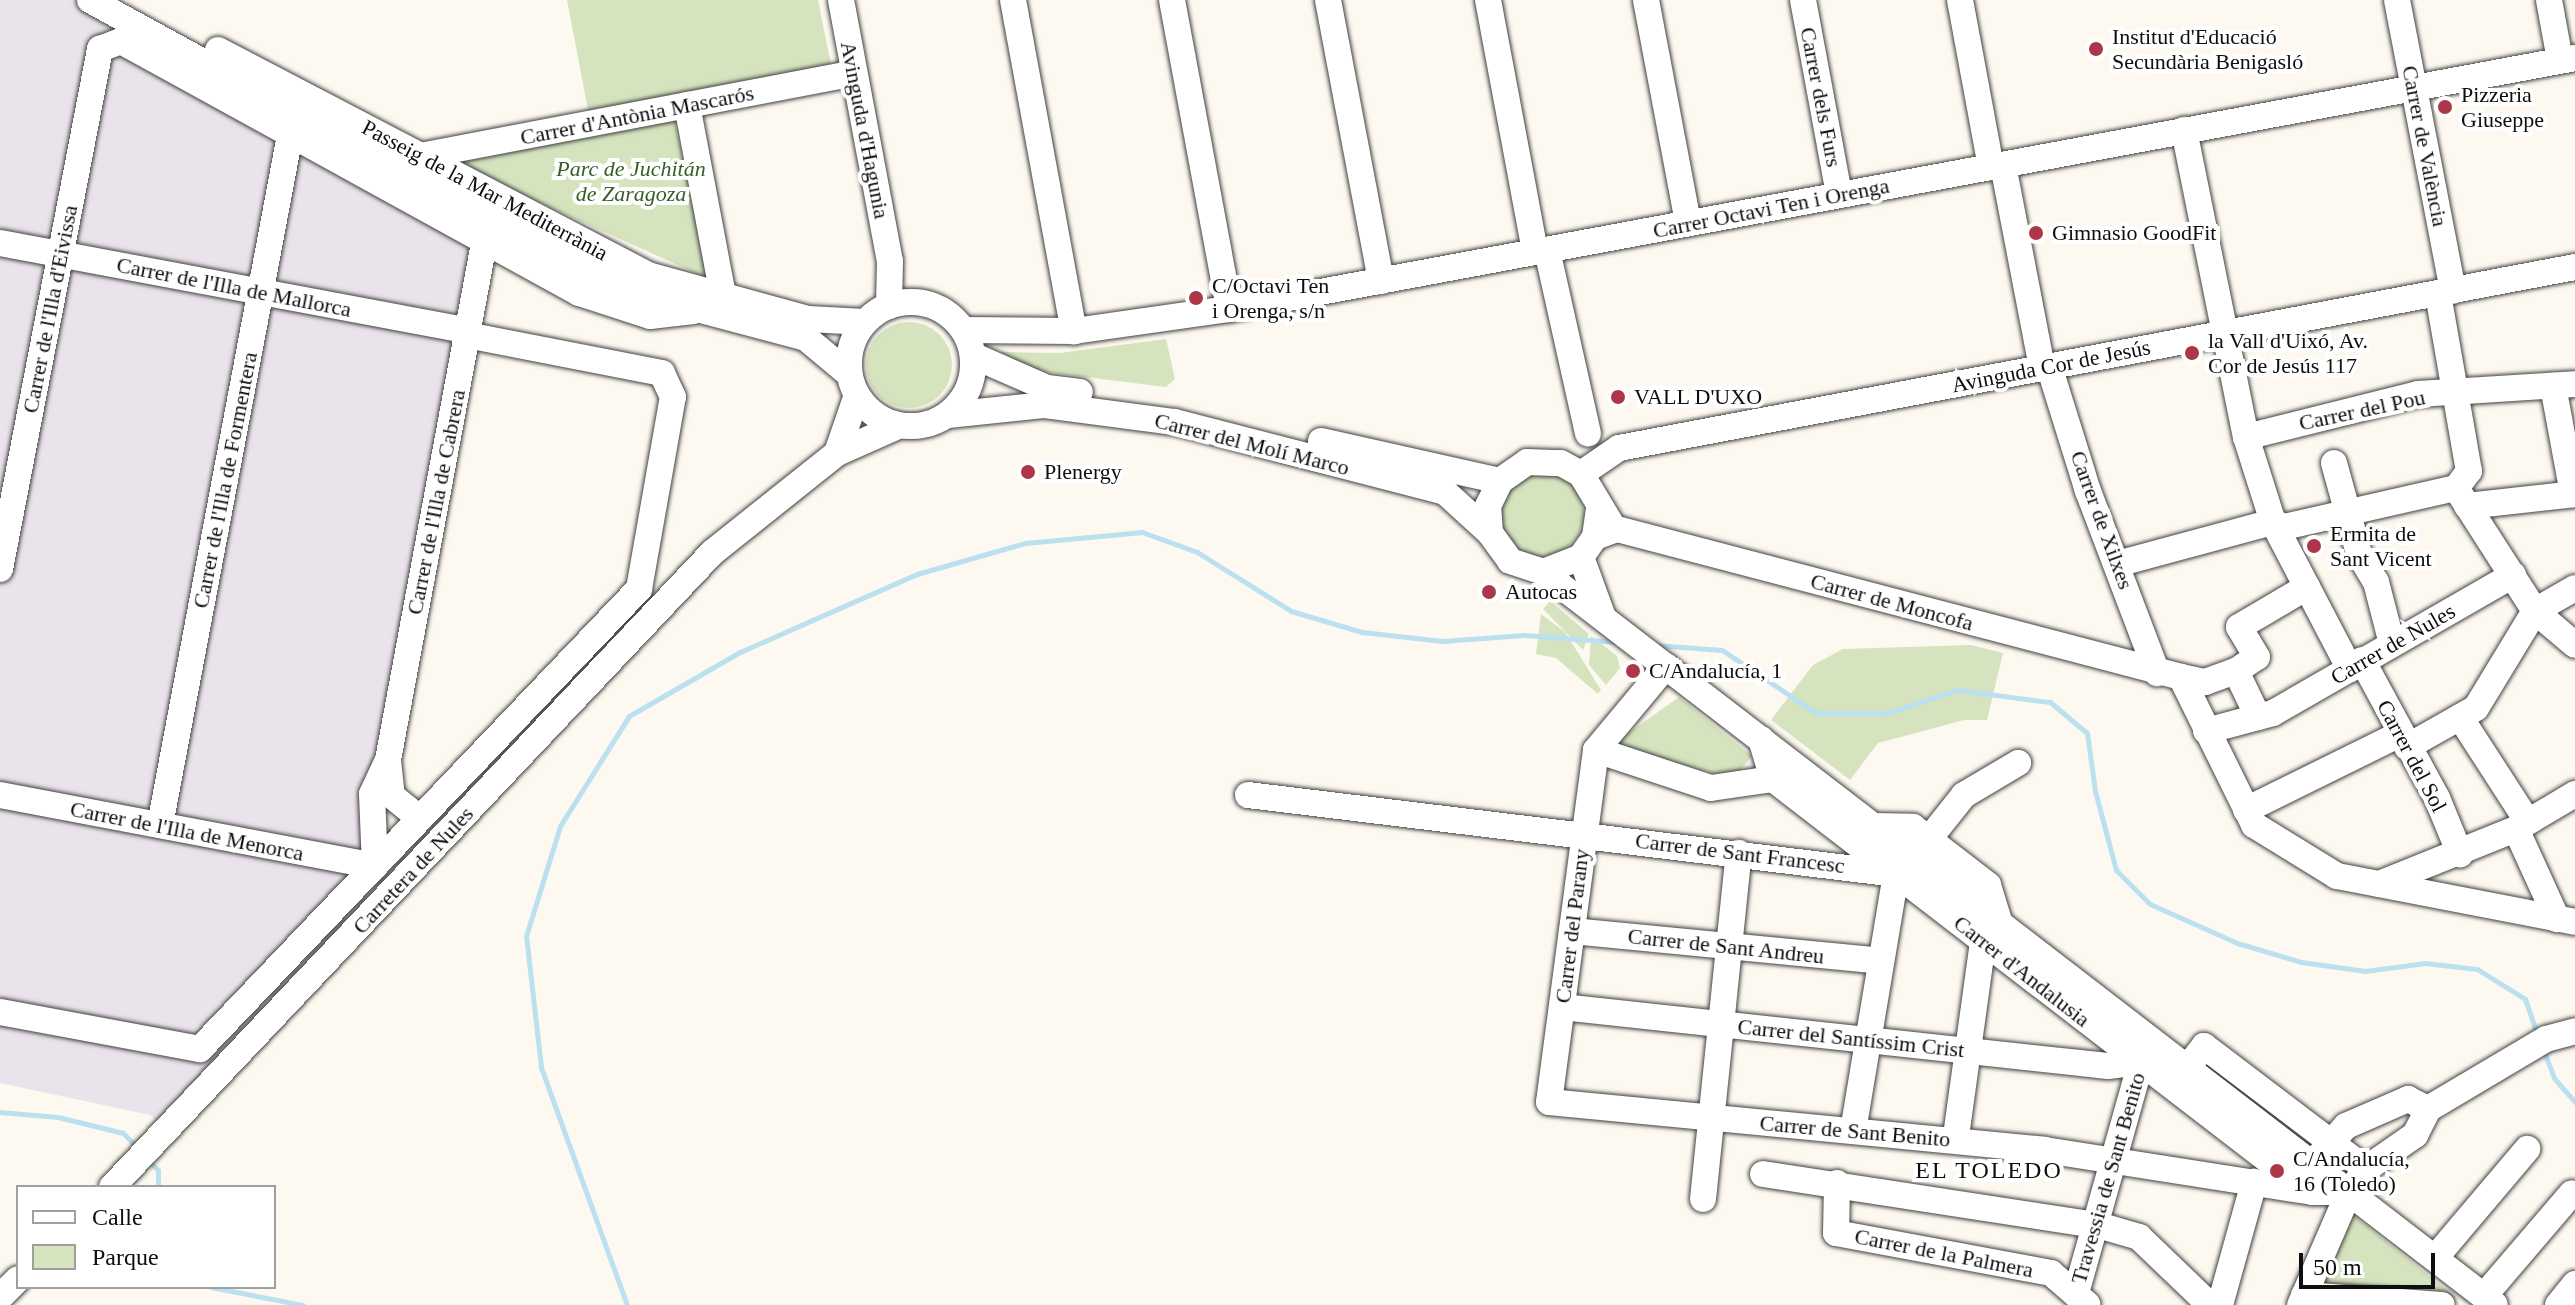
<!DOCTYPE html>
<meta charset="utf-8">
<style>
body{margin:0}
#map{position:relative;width:2575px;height:1305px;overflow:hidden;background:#fdf9f0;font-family:"Times New Roman",serif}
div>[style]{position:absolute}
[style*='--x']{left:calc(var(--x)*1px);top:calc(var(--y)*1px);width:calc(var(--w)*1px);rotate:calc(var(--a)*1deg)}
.industrial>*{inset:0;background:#eae3eb}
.green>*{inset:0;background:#d5e4be}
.round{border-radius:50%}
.stream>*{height:5px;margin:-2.5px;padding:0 2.5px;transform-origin:2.5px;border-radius:2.5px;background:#bbe0ef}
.roads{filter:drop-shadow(0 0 2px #414141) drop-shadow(0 0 2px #414141)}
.minor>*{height:26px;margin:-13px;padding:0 13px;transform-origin:13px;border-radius:13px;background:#fff}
.minor>.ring{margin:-13px;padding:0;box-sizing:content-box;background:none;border:26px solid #fff;border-radius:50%}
.dots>*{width:22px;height:22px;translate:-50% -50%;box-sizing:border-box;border:4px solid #fff;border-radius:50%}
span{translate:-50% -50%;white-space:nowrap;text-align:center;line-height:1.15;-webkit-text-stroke:8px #fff;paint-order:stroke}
.poi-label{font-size:22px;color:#0e0e0e}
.left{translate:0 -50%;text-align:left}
.street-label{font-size:22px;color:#0e0e0e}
.park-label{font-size:22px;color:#375e26;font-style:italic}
.neighbourhood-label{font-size:24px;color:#0e0e0e;letter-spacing:2px}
.legend{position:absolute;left:16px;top:1185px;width:260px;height:104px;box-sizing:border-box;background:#fff;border:2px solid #9f9f9f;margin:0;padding:10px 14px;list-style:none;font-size:24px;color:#0e0e0e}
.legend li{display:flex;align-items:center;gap:16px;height:40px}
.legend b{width:40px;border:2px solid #9f9f9f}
.scale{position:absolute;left:2299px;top:1253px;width:136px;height:36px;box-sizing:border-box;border:4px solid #0e0e0e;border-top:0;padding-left:10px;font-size:24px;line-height:28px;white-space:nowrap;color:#0e0e0e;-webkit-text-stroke:6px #fff;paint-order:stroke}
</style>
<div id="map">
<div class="industrial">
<i style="clip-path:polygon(0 0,113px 0,503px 212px,336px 962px,170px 1132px,150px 1115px,0 1083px)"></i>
</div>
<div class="green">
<i style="clip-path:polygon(567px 0,818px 0,831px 65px,669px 98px,711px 280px,445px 160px,593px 136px)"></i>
<i class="round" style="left:866px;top:322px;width:86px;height:86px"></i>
<i style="clip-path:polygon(1166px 339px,1175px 379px,1166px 387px,1053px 373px,1026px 367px,1001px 352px,1060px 353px)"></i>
<i class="round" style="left:1500px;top:473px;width:84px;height:84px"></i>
<i style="clip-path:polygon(1550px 601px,1589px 634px,1583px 650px,1543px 609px)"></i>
<i style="clip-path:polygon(1541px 614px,1565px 632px,1601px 690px,1598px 694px,1556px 658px,1536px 654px)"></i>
<i style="clip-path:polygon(1591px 636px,1617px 656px,1620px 668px,1606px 685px,1589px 665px)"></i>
<i style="clip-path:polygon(1971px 645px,2003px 653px,1987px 720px,1964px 720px,1878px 743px,1850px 780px,1771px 720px,1813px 665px,1843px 649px)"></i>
<i style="clip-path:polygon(1679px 697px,1752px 756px,1734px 778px,1620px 749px,1620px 739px)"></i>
<i style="clip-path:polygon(2349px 1212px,2457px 1298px,2319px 1290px)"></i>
</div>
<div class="stream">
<i style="--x:1655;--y:645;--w:67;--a:4.3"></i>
<i style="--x:1722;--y:650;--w:113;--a:33.8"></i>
<i style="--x:1816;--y:713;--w:72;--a:0"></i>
<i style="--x:1888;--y:713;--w:73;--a:-18.4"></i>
<i style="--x:1957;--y:690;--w:94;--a:7.4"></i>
<i style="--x:2050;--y:702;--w:48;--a:40"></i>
<i style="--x:2087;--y:733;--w:59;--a:82.1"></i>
<i style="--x:2095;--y:791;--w:82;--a:75.1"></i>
<i style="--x:2116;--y:870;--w:48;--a:45"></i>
<i style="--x:2150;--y:904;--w:95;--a:24.1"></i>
<i style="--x:2237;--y:943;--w:67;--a:16.5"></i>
<i style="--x:2301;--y:962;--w:65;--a:8"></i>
<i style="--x:2365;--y:971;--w:61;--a:-7.6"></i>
<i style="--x:2425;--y:963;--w:52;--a:6.6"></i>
<i style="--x:2477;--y:969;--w:57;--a:32"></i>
<i style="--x:2525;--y:999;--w:39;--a:71"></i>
<i style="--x:2543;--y:1049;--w:31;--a:69"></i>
<i style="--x:2554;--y:1078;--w:32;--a:49"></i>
<i style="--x:0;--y:1112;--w:58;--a:4.9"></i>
<i style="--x:58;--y:1117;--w:67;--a:13.8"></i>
<i style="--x:123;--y:1133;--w:23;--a:45"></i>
<i style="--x:148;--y:1160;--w:14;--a:45"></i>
<i style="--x:158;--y:1170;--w:17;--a:90"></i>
<i style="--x:211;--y:1287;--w:94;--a:11.1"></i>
<i style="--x:627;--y:1305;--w:253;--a:-109.9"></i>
<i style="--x:541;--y:1067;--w:132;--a:-96.5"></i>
<i style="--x:526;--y:936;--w:115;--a:-72.8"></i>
<i style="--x:560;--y:826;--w:130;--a:-57.9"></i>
<i style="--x:629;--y:716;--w:128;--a:-30"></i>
<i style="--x:740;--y:652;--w:193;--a:-23.8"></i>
<i style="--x:917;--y:574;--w:112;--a:-16"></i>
<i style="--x:1025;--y:543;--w:118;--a:-5.4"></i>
<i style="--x:1142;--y:532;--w:59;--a:20"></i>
<i style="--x:1197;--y:552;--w:111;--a:32.1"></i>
<i style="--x:1291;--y:611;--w:74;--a:16.5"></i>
<i style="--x:1362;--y:632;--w:81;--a:6.4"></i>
<i style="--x:1442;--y:641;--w:82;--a:-4.2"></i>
<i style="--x:1524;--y:635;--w:93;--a:4.3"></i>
</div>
<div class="roads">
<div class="minor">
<i style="--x:90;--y:0;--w:529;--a:28.7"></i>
<i style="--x:554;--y:254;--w:88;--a:25.7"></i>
<i style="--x:633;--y:292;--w:179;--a:14.9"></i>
<i style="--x:806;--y:338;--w:56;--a:39.9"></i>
<i style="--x:841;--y:0;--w:266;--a:79.4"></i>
<i style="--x:890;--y:261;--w:45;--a:91.3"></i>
<i style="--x:1013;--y:0;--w:337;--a:79.6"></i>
<i style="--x:1172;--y:0;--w:314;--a:79.5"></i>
<i style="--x:1328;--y:0;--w:286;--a:79.3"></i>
<i style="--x:1488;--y:0;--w:256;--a:79.4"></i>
<i style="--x:1646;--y:0;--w:227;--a:79.3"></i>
<i style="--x:1803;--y:0;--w:198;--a:79.5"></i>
<i style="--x:1960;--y:0;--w:170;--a:79.5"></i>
<i style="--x:2397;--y:0;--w:296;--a:79.1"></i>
<i style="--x:2549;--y:0;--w:61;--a:79.6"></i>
<i style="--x:218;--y:50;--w:485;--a:27.6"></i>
<i style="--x:648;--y:275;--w:166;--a:15.4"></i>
<i style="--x:808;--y:319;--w:57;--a:3"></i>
<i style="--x:687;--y:105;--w:193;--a:79.3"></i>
<i style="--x:2184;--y:130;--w:313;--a:78.6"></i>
<i style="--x:2246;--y:437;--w:89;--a:72.4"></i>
<i style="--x:2273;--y:522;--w:166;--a:62.4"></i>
<i style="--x:420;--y:156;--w:442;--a:-10.8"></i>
<i style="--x:2003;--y:165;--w:207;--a:79.1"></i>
<i style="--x:0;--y:243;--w:476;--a:10.6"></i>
<i style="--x:1547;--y:250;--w:188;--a:77.4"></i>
<i style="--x:2438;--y:294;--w:180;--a:80.1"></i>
<i style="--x:2469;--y:471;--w:21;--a:127"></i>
<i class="ring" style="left:849px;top:302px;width:98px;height:98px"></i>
<i style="--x:965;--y:330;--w:109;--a:0.5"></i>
<i style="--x:1074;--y:331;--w:157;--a:-8.1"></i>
<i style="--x:1229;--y:309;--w:1369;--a:-10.56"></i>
<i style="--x:974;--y:356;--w:80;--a:23.7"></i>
<i style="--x:1047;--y:388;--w:33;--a:7"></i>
<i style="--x:2049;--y:366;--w:131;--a:72.7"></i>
<i style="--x:2088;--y:491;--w:195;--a:69.2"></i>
<i style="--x:2553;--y:386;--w:110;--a:79.5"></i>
<i style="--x:948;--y:415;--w:98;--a:-5.9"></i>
<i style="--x:1045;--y:405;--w:131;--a:7.5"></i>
<i style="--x:1175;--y:422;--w:279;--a:14.5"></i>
<i style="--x:1445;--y:492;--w:61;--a:42.3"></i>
<i style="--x:1490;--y:533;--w:34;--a:54"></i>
<i style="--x:1510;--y:561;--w:35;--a:18"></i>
<i style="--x:1543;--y:572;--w:41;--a:-21.5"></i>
<i style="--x:1581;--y:557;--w:24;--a:-55"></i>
<i style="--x:1595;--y:537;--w:28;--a:-82"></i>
<i style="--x:2246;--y:437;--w:177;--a:-14"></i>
<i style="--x:2418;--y:394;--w:157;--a:-3.6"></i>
<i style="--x:1321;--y:441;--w:183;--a:12.6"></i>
<i style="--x:837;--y:453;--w:61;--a:-71"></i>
<i style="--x:2334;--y:463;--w:94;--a:74.6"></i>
<i style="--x:2359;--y:554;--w:33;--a:59"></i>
<i style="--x:2376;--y:582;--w:64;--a:75.5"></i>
<i style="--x:1581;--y:474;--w:46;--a:-34.4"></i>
<i style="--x:1619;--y:448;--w:973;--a:-10.72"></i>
<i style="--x:2456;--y:488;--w:146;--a:57.3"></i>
<i style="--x:2535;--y:611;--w:52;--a:40.4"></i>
<i style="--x:2467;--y:506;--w:109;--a:-6.3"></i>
<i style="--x:2273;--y:522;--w:12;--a:24"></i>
<i style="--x:2284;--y:527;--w:176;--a:-12.8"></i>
<i style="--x:1490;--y:533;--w:27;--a:-94"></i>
<i style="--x:1488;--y:506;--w:28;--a:-64"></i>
<i style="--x:1500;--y:481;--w:33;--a:-35"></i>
<i style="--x:1527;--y:462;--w:34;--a:2"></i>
<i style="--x:1561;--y:463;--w:23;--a:29"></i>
<i style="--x:1581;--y:474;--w:56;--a:58.9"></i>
<i style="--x:1595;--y:537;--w:23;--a:-20"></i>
<i style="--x:1617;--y:529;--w:583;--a:14.7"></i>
<i style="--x:2181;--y:677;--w:165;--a:63.7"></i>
<i style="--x:2254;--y:825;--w:97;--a:31.6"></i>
<i style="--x:2337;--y:876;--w:242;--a:10.9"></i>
<i style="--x:1581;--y:557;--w:64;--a:69.9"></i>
<i style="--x:2117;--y:564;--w:162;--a:-15.1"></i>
<i style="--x:0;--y:569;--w:530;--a:-79.11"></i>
<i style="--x:100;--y:49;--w:22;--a:-21"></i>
<i style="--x:121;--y:41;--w:523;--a:28.82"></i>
<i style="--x:579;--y:293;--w:75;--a:17.9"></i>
<i style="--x:650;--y:316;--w:44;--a:-6.5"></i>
<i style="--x:1543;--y:572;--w:1201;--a:37.59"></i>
<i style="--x:2362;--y:660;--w:157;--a:61.5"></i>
<i style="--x:2437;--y:798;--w:61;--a:67.7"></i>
<i style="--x:1666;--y:666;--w:109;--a:129.8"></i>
<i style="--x:1596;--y:750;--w:355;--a:97.6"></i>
<i style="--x:1549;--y:1102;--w:498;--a:5.5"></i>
<i style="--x:2045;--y:1150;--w:270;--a:8.9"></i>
<i style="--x:2312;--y:1192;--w:37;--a:0"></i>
<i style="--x:2236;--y:671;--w:25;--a:-34"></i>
<i style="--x:2257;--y:657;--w:35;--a:-121"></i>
<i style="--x:2239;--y:627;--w:79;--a:-30.5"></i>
<i style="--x:2181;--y:677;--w:25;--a:12"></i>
<i style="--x:2205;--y:682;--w:33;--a:-20"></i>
<i style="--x:2236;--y:671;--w:51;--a:64.4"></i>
<i style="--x:2460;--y:717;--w:121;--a:57.1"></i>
<i style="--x:2206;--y:731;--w:69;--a:-15"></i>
<i style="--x:2273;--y:713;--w:277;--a:-29.9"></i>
<i style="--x:1761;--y:739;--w:42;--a:73.3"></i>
<i style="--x:1773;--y:779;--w:631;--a:37.6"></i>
<i style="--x:2273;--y:1164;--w:39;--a:0"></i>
<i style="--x:2312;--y:1164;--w:51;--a:-48.2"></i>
<i style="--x:2346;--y:1126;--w:68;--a:-23.5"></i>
<i style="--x:2408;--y:1099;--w:22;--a:27"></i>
<i style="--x:2407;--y:747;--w:79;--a:-29.5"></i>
<i style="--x:2476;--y:708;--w:114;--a:-58.7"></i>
<i style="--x:2535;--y:611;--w:46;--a:-29.9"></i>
<i style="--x:1596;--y:750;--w:121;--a:18.3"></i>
<i style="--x:1711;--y:788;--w:63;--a:-8.3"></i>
<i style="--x:1773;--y:779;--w:16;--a:-38"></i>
<i style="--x:388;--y:760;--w:526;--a:-79.48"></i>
<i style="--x:0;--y:795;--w:382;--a:10.7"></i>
<i style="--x:375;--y:866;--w:72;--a:-92.4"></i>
<i style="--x:372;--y:794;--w:38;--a:-65"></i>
<i style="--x:388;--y:760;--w:36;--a:84"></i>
<i style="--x:392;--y:796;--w:36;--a:39"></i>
<i style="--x:1248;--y:795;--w:653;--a:6.95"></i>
<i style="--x:1896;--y:874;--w:248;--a:99.5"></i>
<i style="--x:2246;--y:810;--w:172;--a:-26.3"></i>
<i style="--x:160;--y:825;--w:702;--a:-79.33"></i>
<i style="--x:1874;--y:826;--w:39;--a:1"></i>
<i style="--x:1913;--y:827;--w:95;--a:37.7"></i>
<i style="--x:1988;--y:885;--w:39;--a:73"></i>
<i style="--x:2516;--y:829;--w:99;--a:65.5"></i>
<i style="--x:1929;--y:839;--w:56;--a:-51.5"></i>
<i style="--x:1964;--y:795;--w:63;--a:-30.7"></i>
<i style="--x:2379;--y:884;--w:148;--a:-21.9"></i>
<i style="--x:2516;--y:829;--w:69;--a:-30.7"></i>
<i style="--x:1572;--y:931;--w:310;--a:5.5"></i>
<i style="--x:1562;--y:1007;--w:549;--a:6.17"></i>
<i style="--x:2108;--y:1066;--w:33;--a:-7"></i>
<i style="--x:2141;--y:1062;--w:241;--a:105.7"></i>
<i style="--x:0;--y:1012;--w:203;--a:10.5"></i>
<i style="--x:200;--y:1049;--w:636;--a:-46.34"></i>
<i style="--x:639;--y:589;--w:195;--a:-80"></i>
<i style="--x:673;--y:397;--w:26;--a:-115"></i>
<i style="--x:662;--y:373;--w:199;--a:-169"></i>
<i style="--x:2187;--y:1068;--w:28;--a:-52"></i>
<i style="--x:2204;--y:1046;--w:203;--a:37.2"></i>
<i style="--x:2366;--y:1169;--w:29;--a:126"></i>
<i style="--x:2349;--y:1192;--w:123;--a:113.4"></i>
<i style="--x:1957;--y:1129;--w:190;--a:-82.1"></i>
<i style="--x:2366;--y:1169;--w:60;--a:-34.8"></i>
<i style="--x:2415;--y:1135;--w:29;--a:-63"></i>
<i style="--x:2428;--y:1109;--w:137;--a:-30.7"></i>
<i style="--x:2546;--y:1039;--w:30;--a:-15"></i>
<i style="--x:1763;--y:1174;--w:339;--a:8.7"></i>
<i style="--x:2098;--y:1225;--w:43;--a:16.3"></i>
<i style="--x:2139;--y:1237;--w:98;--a:43.8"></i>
<i style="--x:1837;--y:1183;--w:50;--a:91.1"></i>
<i style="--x:1836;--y:1233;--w:219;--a:10.5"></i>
<i style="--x:2051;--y:1273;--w:48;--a:40.7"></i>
<i style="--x:112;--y:1187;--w:874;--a:-46.58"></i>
<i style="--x:713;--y:552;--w:159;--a:-38.6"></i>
<i style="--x:837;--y:453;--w:67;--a:-23.9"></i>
<i style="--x:1703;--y:1199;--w:348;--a:-84.1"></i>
<i style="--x:2435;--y:1258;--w:143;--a:-49.8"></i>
<i style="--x:2304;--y:1295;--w:138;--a:4.1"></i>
<i style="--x:2484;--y:1296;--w:135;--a:-49.5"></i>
<i style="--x:0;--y:1297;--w:25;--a:-45"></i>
<i style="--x:2220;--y:1305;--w:128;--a:-74.5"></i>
<i style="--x:2558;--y:1305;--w:27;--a:-51"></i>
</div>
</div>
<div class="dots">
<i style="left:2096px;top:49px;background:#ad3748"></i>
<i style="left:2445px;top:107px;background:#ad3748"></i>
<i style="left:2036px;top:233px;background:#ad3748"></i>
<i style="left:1196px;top:298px;background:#ad3748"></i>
<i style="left:2192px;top:353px;background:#ad3748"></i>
<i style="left:1618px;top:397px;background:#ad3748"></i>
<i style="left:1028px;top:472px;background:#ad3748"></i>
<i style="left:2314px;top:546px;background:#ad3748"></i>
<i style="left:1489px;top:592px;background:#ad3748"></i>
<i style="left:1633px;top:671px;background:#ad3748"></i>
<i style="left:2277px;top:1171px;background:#ad3748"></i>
</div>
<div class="poi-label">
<span class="left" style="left:2112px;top:49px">Institut d'Educació<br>Secundària Benigasló</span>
<span class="left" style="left:2461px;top:107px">Pizzeria<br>Giuseppe</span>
<span class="left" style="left:2052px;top:233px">Gimnasio GoodFit</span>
<span class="left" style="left:1212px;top:298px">C/Octavi Ten<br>i Orenga, s/n</span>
<span class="left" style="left:2208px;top:353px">la Vall d'Uixó, Av.<br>Cor de Jesús 117</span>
<span class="left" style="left:1634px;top:397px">VALL D'UXO</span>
<span class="left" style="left:1044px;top:472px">Plenergy</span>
<span class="left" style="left:2330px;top:546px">Ermita de<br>Sant Vicent</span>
<span class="left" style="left:1505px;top:592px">Autocas</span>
<span class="left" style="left:1649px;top:671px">C/Andalucía, 1</span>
<span class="left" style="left:2293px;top:1171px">C/Andalucía,<br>16 (Toledo)</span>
</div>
<div class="street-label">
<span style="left:1821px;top:97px;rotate:79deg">Carrer dels Furs</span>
<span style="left:637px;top:115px;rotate:-11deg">Carrer d'Antònia Mascarós</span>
<span style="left:865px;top:130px;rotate:79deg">Avinguda d'Hagunia</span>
<span style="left:2425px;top:146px;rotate:79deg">Carrer de València</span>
<span style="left:485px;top:190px;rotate:28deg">Passeig de la Mar Mediterrània</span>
<span style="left:1771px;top:208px;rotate:-11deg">Carrer Octavi Ten i Orenga</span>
<span style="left:234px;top:287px;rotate:11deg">Carrer de l'Illa de Mallorca</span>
<span style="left:50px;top:309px;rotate:-79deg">Carrer de l'Illa d'Eivissa</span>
<span style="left:2051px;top:366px;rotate:-11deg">Avinguda Cor de Jesús</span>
<span style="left:2362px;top:410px;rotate:-12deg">Carrer del Pou</span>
<span style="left:1252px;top:444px;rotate:14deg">Carrer del Molí Marco</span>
<span style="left:225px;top:480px;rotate:-79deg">Carrer de l'Illa de Formentera</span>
<span style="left:436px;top:502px;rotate:-79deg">Carrer de l'Illa de Cabrera</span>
<span style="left:2102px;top:520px;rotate:70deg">Carrer de Xilxes</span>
<span style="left:1892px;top:602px;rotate:15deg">Carrer de Moncofa</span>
<span style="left:2393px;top:644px;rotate:-30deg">Carrer de Nules</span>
<span style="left:2412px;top:756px;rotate:62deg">Carrer del Sol</span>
<span style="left:187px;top:831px;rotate:11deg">Carrer de l'Illa de Menorca</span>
<span style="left:1740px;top:853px;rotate:7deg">Carrer de Sant Francesc</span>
<span style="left:413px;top:870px;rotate:-47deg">Carretera de Nules</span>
<span style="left:1572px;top:926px;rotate:-83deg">Carrer del Parany</span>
<span style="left:1726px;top:946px;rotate:6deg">Carrer de Sant Andreu</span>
<span style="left:2022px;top:971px;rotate:38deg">Carrer d'Andalusia</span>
<span style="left:1851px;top:1038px;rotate:6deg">Carrer del Santíssim Crist</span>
<span style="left:1855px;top:1131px;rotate:5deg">Carrer de Sant Benito</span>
<span style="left:2108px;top:1178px;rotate:-74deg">Travessia de Sant Benito</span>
<span style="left:1944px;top:1253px;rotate:11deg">Carrer de la Palmera</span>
</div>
<div class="park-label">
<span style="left:631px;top:181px">Parc de Juchitán<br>de Zaragoza</span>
</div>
<div class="neighbourhood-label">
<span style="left:1989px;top:1171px">EL TOLEDO</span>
</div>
<ul class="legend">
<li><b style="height:10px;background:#fff"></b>Calle</li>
<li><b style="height:22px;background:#d5e4be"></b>Parque</li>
</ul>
<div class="scale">50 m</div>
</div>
